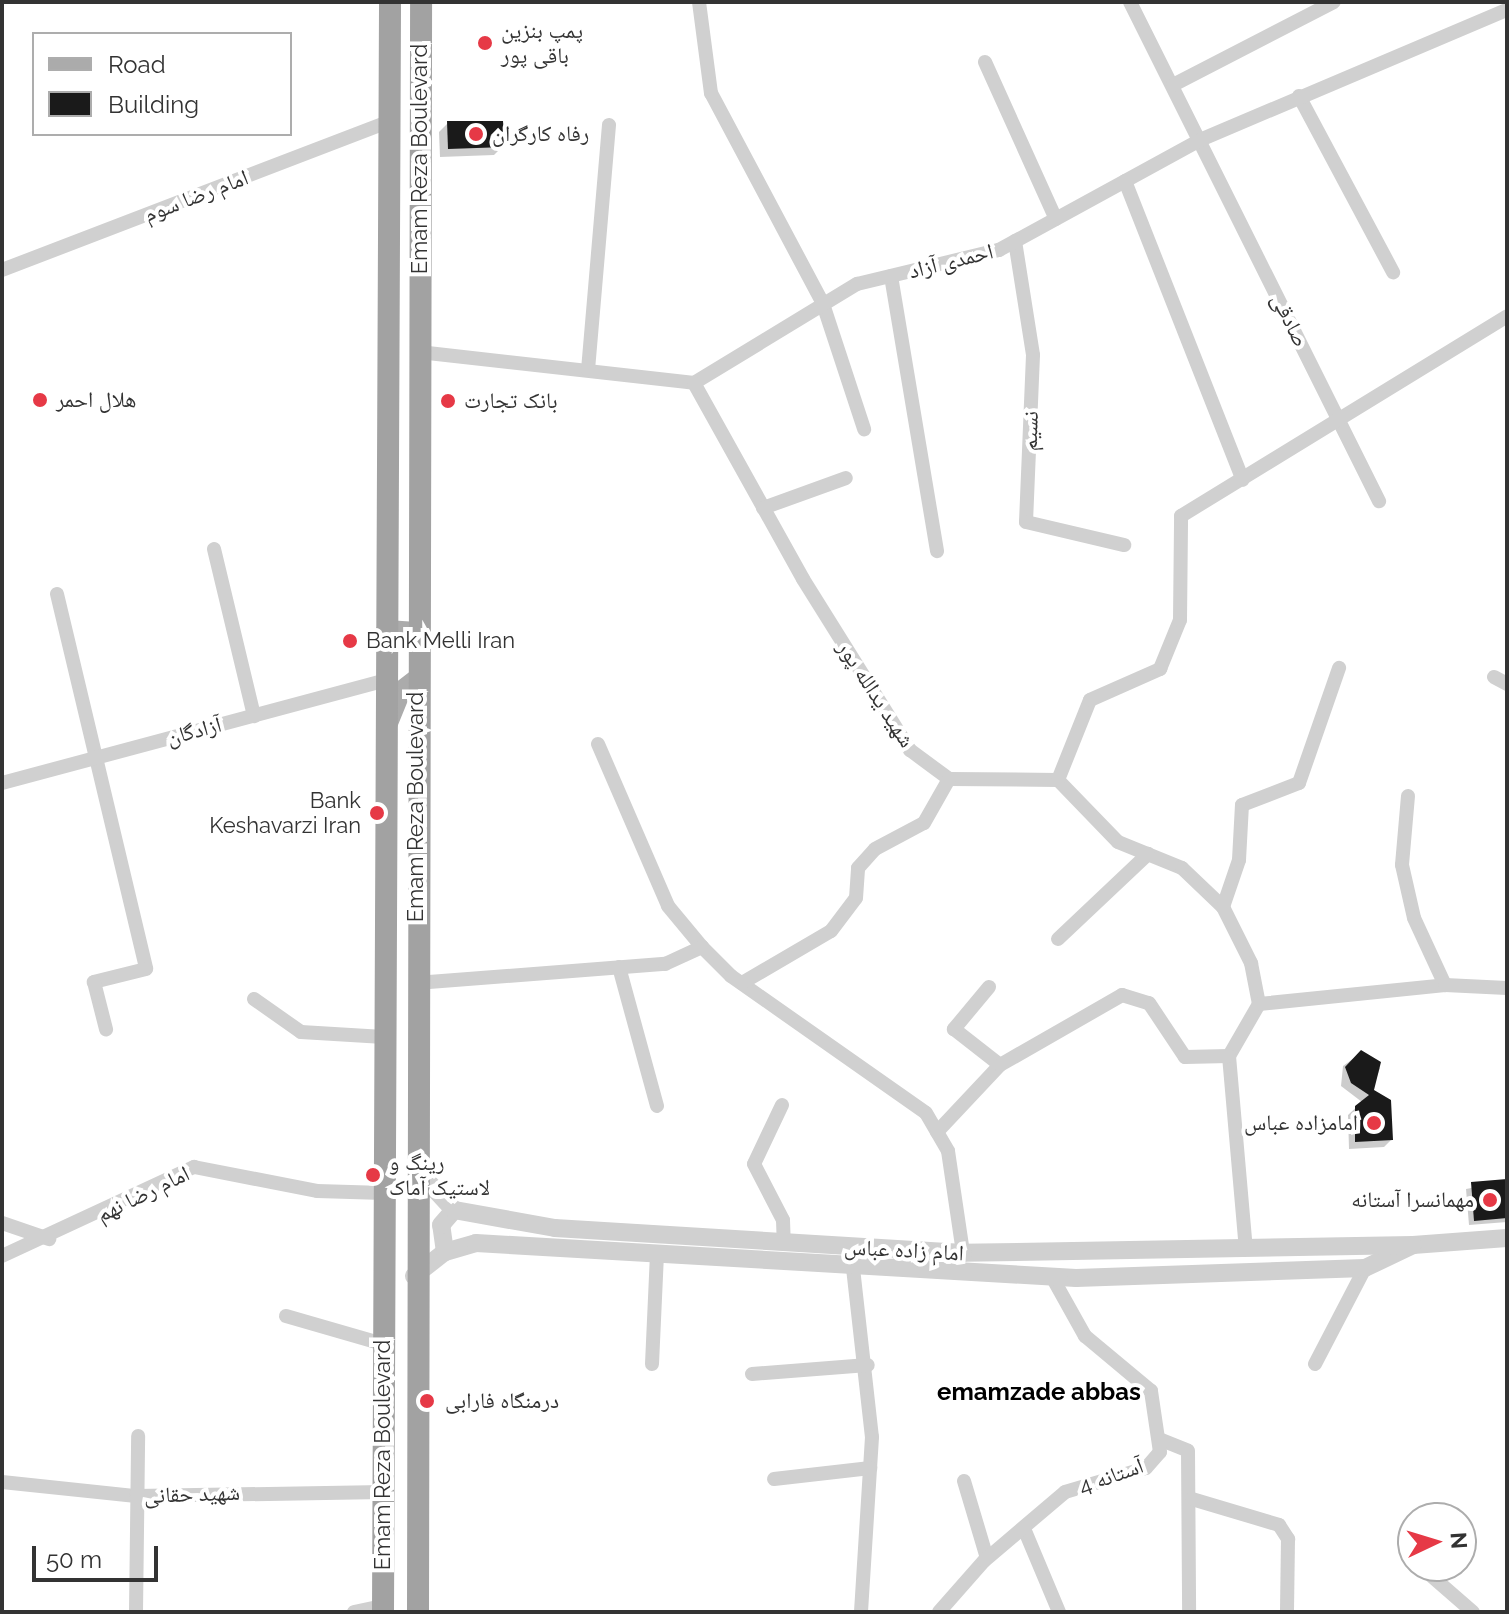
<!DOCTYPE html>
<meta charset="utf-8">
<style>
body{margin:0}
#map{position:relative;width:1509px;height:1614px;overflow:hidden;background:#fff;font-family:Raleway,"Noto Naskh Arabic",sans-serif}
div>[style]{position:absolute}
[style*='--x']{left:calc(var(--x)*1px);top:calc(var(--y)*1px);width:calc(var(--w)*1px);rotate:calc(var(--a)*1deg)}
.shadow>*{inset:0;background:#0003}
.building>*{inset:0;background:#1a1a1a}
.minor>*{height:14px;margin:-7px;padding:0 7px;transform-origin:7px;border-radius:7px;background:#d0d0d0}
.tertiary>*{height:18px;margin:-9px;padding:0 9px;transform-origin:9px;border-radius:9px;background:#d0d0d0}
.primary>*{height:22px;margin:-11px;padding:0 11px;transform-origin:11px;border-radius:11px;background:#ababab}
.trunk>*{height:22px;margin:-11px;padding:0 11px;transform-origin:11px;border-radius:11px;background:#a2a2a2}
.dots>*{width:22px;height:22px;translate:-50% -50%;box-sizing:border-box;border:4px solid #fff;border-radius:50%}
span{translate:-50% -50%;white-space:nowrap;text-align:center;line-height:1.15;-webkit-text-stroke:8px #fff;paint-order:stroke}
.poi-label{font-size:22px;color:#333}
.left{translate:0 -50%;text-align:left}
.right{translate:-100% -50%;text-align:right}
.street-label{font-size:22px;color:#333}
.neighbourhood-label{font-size:24px;color:#000;font-weight:700}
.frame{position:absolute;inset:0;border:4px solid #333;pointer-events:none}
.legend{position:absolute;left:32px;top:32px;width:260px;height:104px;box-sizing:border-box;background:#fff;border:2px solid #adadad;margin:0;padding:10px 14px;list-style:none;font-size:24px;color:#333}
.legend li{display:flex;align-items:center;gap:16px;height:40px}
.legend b{width:40px;border:2px solid #adadad}
.north{position:absolute;left:1397px;top:1502px;width:80px;height:80px;box-sizing:border-box;background:#fff;border:2px solid #adadad;border-radius:50%;rotate:86deg;font-size:22px;font-weight:700;line-height:32px;text-align:center;color:#333}
.north::after{content:'';display:block;margin:auto;width:28px;height:36px;background:#e63946;clip-path:polygon(50% 0,100% 100%,50% 72%,0 100%)}
.scale{position:absolute;left:32px;top:1546px;width:126px;height:36px;box-sizing:border-box;border:4px solid #333;border-top:0;padding-left:10px;font-size:24px;line-height:28px;white-space:nowrap;color:#333;-webkit-text-stroke:6px #fff;paint-order:stroke}
</style>
<div id="map">
<div class="shadow">
<i style="clip-path:polygon(448px 123px,503px 146px,494px 155px,440px 157px,439px 132px)"></i>
<i style="clip-path:polygon(1361px 1053px,1380px 1068px,1372px 1091px,1391px 1140px,1384px 1147px,1349px 1149px,1348px 1115px,1362px 1102px,1341px 1086px,1343px 1066px)"></i>
<i style="clip-path:polygon(1507px 1181px,1507px 1222px,1469px 1225px,1466px 1189px)"></i>
</div>
<div class="building">
<i style="clip-path:polygon(447px 121px,503px 121px,505px 147px,448px 149px)"></i>
<i style="clip-path:polygon(1361px 1050px,1381px 1062px,1374px 1090px,1391px 1100px,1393px 1140px,1355px 1142px,1355px 1106px,1369px 1095px,1351px 1083px,1345px 1067px)"></i>
<i style="clip-path:polygon(1507px 1179px,1507px 1218px,1474px 1221px,1471px 1182px)"></i>
</div>
<div class="minor">
<i style="--x:699;--y:2;--w:92;--a:82.5"></i>
<i style="--x:711;--y:93;--w:239;--a:62"></i>
<i style="--x:823;--y:304;--w:132;--a:71.8"></i>
<i style="--x:1130;--y:2;--w:558;--a:63.48"></i>
<i style="--x:985;--y:62;--w:172;--a:65.7"></i>
<i style="--x:1173;--y:85;--w:181;--a:-27.3"></i>
<i style="--x:1299;--y:96;--w:200;--a:61.9"></i>
<i style="--x:1125;--y:181;--w:321;--a:68.5"></i>
<i style="--x:1015;--y:241;--w:115;--a:81"></i>
<i style="--x:1033;--y:355;--w:167;--a:92.4"></i>
<i style="--x:1026;--y:522;--w:101;--a:13.2"></i>
<i style="--x:2;--y:270;--w:416;--a:-21"></i>
<i style="--x:891;--y:276;--w:279;--a:80.5"></i>
<i style="--x:419;--y:352;--w:277;--a:6.4"></i>
<i style="--x:694;--y:383;--w:191;--a:-31.3"></i>
<i style="--x:857;--y:284;--w:146;--a:-13.5"></i>
<i style="--x:999;--y:250;--w:229;--a:-28.7"></i>
<i style="--x:1200;--y:140;--w:333;--a:-23"></i>
<i style="--x:588;--y:370;--w:246;--a:-85.1"></i>
<i style="--x:694;--y:383;--w:224;--a:60.9"></i>
<i style="--x:803;--y:579;--w:202;--a:58"></i>
<i style="--x:910;--y:750;--w:49;--a:36.6"></i>
<i style="--x:949;--y:779;--w:109;--a:0.5"></i>
<i style="--x:1058;--y:780;--w:86;--a:45.9"></i>
<i style="--x:1118;--y:842;--w:69;--a:22.1"></i>
<i style="--x:1182;--y:868;--w:57;--a:43.6"></i>
<i style="--x:1223;--y:907;--w:63;--a:63.4"></i>
<i style="--x:1251;--y:963;--w:42;--a:79"></i>
<i style="--x:1259;--y:1004;--w:60;--a:120"></i>
<i style="--x:1229;--y:1056;--w:194;--a:85"></i>
<i style="--x:763;--y:508;--w:88;--a:-19.9"></i>
<i style="--x:214;--y:549;--w:172;--a:76.5"></i>
<i style="--x:57;--y:594;--w:385;--a:76.6"></i>
<i style="--x:146;--y:969;--w:54;--a:166"></i>
<i style="--x:94;--y:982;--w:49;--a:75.7"></i>
<i style="--x:1494;--y:677;--w:15;--a:28"></i>
<i style="--x:598;--y:744;--w:176;--a:66.6"></i>
<i style="--x:668;--y:906;--w:53;--a:50.3"></i>
<i style="--x:1058;--y:780;--w:86;--a:-68.2"></i>
<i style="--x:1090;--y:700;--w:77;--a:-23.9"></i>
<i style="--x:1160;--y:669;--w:53;--a:-67.8"></i>
<i style="--x:1180;--y:620;--w:104;--a:-89.4"></i>
<i style="--x:1181;--y:516;--w:382;--a:-31.5"></i>
<i style="--x:2;--y:783;--w:399;--a:-15"></i>
<i style="--x:1408;--y:796;--w:69;--a:95"></i>
<i style="--x:1402;--y:865;--w:54;--a:77.2"></i>
<i style="--x:1414;--y:918;--w:74;--a:65.2"></i>
<i style="--x:1223;--y:907;--w:50;--a:-71.2"></i>
<i style="--x:1239;--y:860;--w:55;--a:-86.9"></i>
<i style="--x:1242;--y:805;--w:61;--a:-21.1"></i>
<i style="--x:1299;--y:783;--w:122;--a:-70.8"></i>
<i style="--x:1058;--y:939;--w:124;--a:-43.4"></i>
<i style="--x:619;--y:967;--w:144;--a:74.7"></i>
<i style="--x:416;--y:983;--w:250;--a:-4.4"></i>
<i style="--x:665;--y:964;--w:41;--a:-24.7"></i>
<i style="--x:702;--y:947;--w:41;--a:45"></i>
<i style="--x:731;--y:976;--w:238;--a:35.1"></i>
<i style="--x:926;--y:1113;--w:44;--a:59.9"></i>
<i style="--x:948;--y:1151;--w:103;--a:81.6"></i>
<i style="--x:742;--y:983;--w:103;--a:-30.3"></i>
<i style="--x:831;--y:931;--w:41;--a:-52.9"></i>
<i style="--x:856;--y:898;--w:30;--a:-86"></i>
<i style="--x:858;--y:868;--w:25;--a:-48"></i>
<i style="--x:875;--y:849;--w:55;--a:-28"></i>
<i style="--x:924;--y:823;--w:51;--a:-60.4"></i>
<i style="--x:989;--y:987;--w:55;--a:129.8"></i>
<i style="--x:954;--y:1029;--w:58;--a:38"></i>
<i style="--x:254;--y:999;--w:57;--a:35.1"></i>
<i style="--x:301;--y:1032;--w:83;--a:3.4"></i>
<i style="--x:1259;--y:1004;--w:187;--a:-5.8"></i>
<i style="--x:1445;--y:985;--w:62;--a:2.8"></i>
<i style="--x:782;--y:1105;--w:65;--a:115.4"></i>
<i style="--x:754;--y:1164;--w:63;--a:62.6"></i>
<i style="--x:783;--y:1220;--w:23;--a:88"></i>
<i style="--x:937;--y:1132;--w:92;--a:-46.8"></i>
<i style="--x:1000;--y:1065;--w:141;--a:-29.8"></i>
<i style="--x:1122;--y:995;--w:28;--a:17"></i>
<i style="--x:1149;--y:1003;--w:65;--a:56.3"></i>
<i style="--x:1185;--y:1057;--w:44;--a:-1.3"></i>
<i style="--x:2;--y:1223;--w:50;--a:18.8"></i>
<i style="--x:2;--y:1256;--w:212;--a:-24.9"></i>
<i style="--x:194;--y:1167;--w:125;--a:11"></i>
<i style="--x:317;--y:1191;--w:67;--a:1.7"></i>
<i style="--x:853;--y:1268;--w:170;--a:83.6"></i>
<i style="--x:872;--y:1437;--w:175;--a:93.6"></i>
<i style="--x:286;--y:1316;--w:101;--a:16.1"></i>
<i style="--x:652;--y:1364;--w:110;--a:-87.4"></i>
<i style="--x:1315;--y:1364;--w:108;--a:-62.5"></i>
<i style="--x:752;--y:1374;--w:116;--a:-4.4"></i>
<i style="--x:1159;--y:1439;--w:31;--a:22"></i>
<i style="--x:1188;--y:1451;--w:161;--a:89.6"></i>
<i style="--x:774;--y:1479;--w:97;--a:-6.5"></i>
<i style="--x:964;--y:1481;--w:80;--a:73.4"></i>
<i style="--x:2;--y:1482;--w:135;--a:6"></i>
<i style="--x:136;--y:1496;--w:247;--a:-0.9"></i>
<i style="--x:1192;--y:1499;--w:91;--a:16.6"></i>
<i style="--x:1279;--y:1525;--w:17;--a:57"></i>
<i style="--x:1288;--y:1539;--w:73;--a:90.8"></i>
<i style="--x:1025;--y:1531;--w:88;--a:67.2"></i>
<i style="--x:1420;--y:1566;--w:70;--a:41"></i>
<i style="--x:136;--y:1612;--w:176;--a:-89.3"></i>
<i style="--x:354;--y:1612;--w:30;--a:-12"></i>
<i style="--x:939;--y:1612;--w:68;--a:-48.6"></i>
<i style="--x:984;--y:1561;--w:106;--a:-40.4"></i>
<i style="--x:1065;--y:1492;--w:84;--a:-16.5"></i>
<i style="--x:1146;--y:1468;--w:21;--a:-49"></i>
<i style="--x:1160;--y:1452;--w:62;--a:-98.4"></i>
<i style="--x:1151;--y:1391;--w:86;--a:-140.2"></i>
<i style="--x:1085;--y:1336;--w:68;--a:-119.2"></i>
</div>
<div class="tertiary">
<i style="--x:1413;--y:1245;--w:94;--a:-4.3"></i>
<i style="--x:445;--y:1252;--w:27;--a:-98"></i>
<i style="--x:441;--y:1225;--w:20;--a:-49"></i>
<i style="--x:414;--y:1276;--w:39;--a:-38"></i>
<i style="--x:445;--y:1252;--w:32;--a:-16"></i>
<i style="--x:476;--y:1243;--w:601;--a:3.34"></i>
<i style="--x:1076;--y:1278;--w:289;--a:-2"></i>
<i style="--x:1365;--y:1268;--w:53;--a:-25.6"></i>
<i style="--x:1413;--y:1245;--w:450;--a:179"></i>
<i style="--x:963;--y:1253;--w:409;--a:-176.5"></i>
<i style="--x:555;--y:1228;--w:103;--a:-169.9"></i>
<i style="--x:454;--y:1210;--w:57;--a:-132.9"></i>
</div>
<div class="primary">
<i style="--x:387;--y:631;--w:29;--a:4"></i>
<i style="--x:387;--y:723;--w:31;--a:-68"></i>
<i style="--x:399;--y:694;--w:23;--a:-38"></i>
</div>
<div class="trunk">
<i style="--x:383;--y:1612;--w:1610;--a:-89.75"></i>
<i style="--x:418;--y:1612;--w:1610;--a:-89.89"></i>
</div>
<div class="dots">
<i style="left:485px;top:43px;background:#e63946"></i>
<i style="left:476px;top:134px;background:#e63946"></i>
<i style="left:40px;top:400px;background:#e63946"></i>
<i style="left:448px;top:401px;background:#e63946"></i>
<i style="left:350px;top:641px;background:#e63946"></i>
<i style="left:377px;top:813px;background:#e63946"></i>
<i style="left:1374px;top:1123px;background:#e63946"></i>
<i style="left:373px;top:1175px;background:#e63946"></i>
<i style="left:1490px;top:1200px;background:#e63946"></i>
<i style="left:427px;top:1401px;background:#e63946"></i>
</div>
<div class="poi-label">
<span class="left" style="left:501px;top:43px">پمپ بنزین<br>باقی پور</span>
<span class="left" style="left:492px;top:134px">رفاه کارگران</span>
<span class="left" style="left:56px;top:400px">هلال احمر</span>
<span class="left" style="left:464px;top:401px">بانک تجارت</span>
<span class="left" style="left:366px;top:641px">Bank Melli Iran</span>
<span class="right" style="left:361px;top:813px">Bank<br>Keshavarzi Iran</span>
<span class="right" style="left:1358px;top:1123px">امامزاده عباس</span>
<span class="left" style="left:389px;top:1175px">رینگ و<br>لاستیک آماک</span>
<span class="right" style="left:1474px;top:1200px">مهمانسرا آستانه</span>
<span class="left" style="left:445px;top:1401px">درمنگاه فارابی</span>
</div>
<div class="street-label">
<span style="left:420px;top:159px;rotate:-90deg">Emam Reza Boulevard</span>
<span style="left:196px;top:196px;rotate:-21deg">امام رضا سوم</span>
<span style="left:951px;top:261px;rotate:-14deg">احمدی آزاد</span>
<span style="left:1290px;top:320px;rotate:64deg">صادقی</span>
<span style="left:1030px;top:431px;rotate:-88deg">نسیم</span>
<span style="left:876px;top:694px;rotate:57deg">شهید یدالله پور</span>
<span style="left:194px;top:731px;rotate:-15deg">آزادگان</span>
<span style="left:416px;top:807px;rotate:-90deg">Emam Reza Boulevard</span>
<span style="left:143px;top:1194px;rotate:-26deg">امام رضا نهم</span>
<span style="left:904px;top:1250px;rotate:3deg">امام زاده عباس</span>
<span style="left:383px;top:1455px;rotate:-90deg">Emam Reza Boulevard</span>
<span style="left:1111px;top:1476px;rotate:-20deg">آستانه 4</span>
<span style="left:192px;top:1494px;rotate:-2deg">شهید حقانی</span>
</div>
<div class="neighbourhood-label">
<span style="left:1039px;top:1392px">emamzade abbas</span>
</div>
<div class="frame"></div>
<ul class="legend">
<li><b style="height:10px;background:#ababab"></b>Road</li>
<li><b style="height:22px;background:#1a1a1a"></b>Building</li>
</ul>
<div class="north">N</div>
<div class="scale">50 m</div>
</div>
